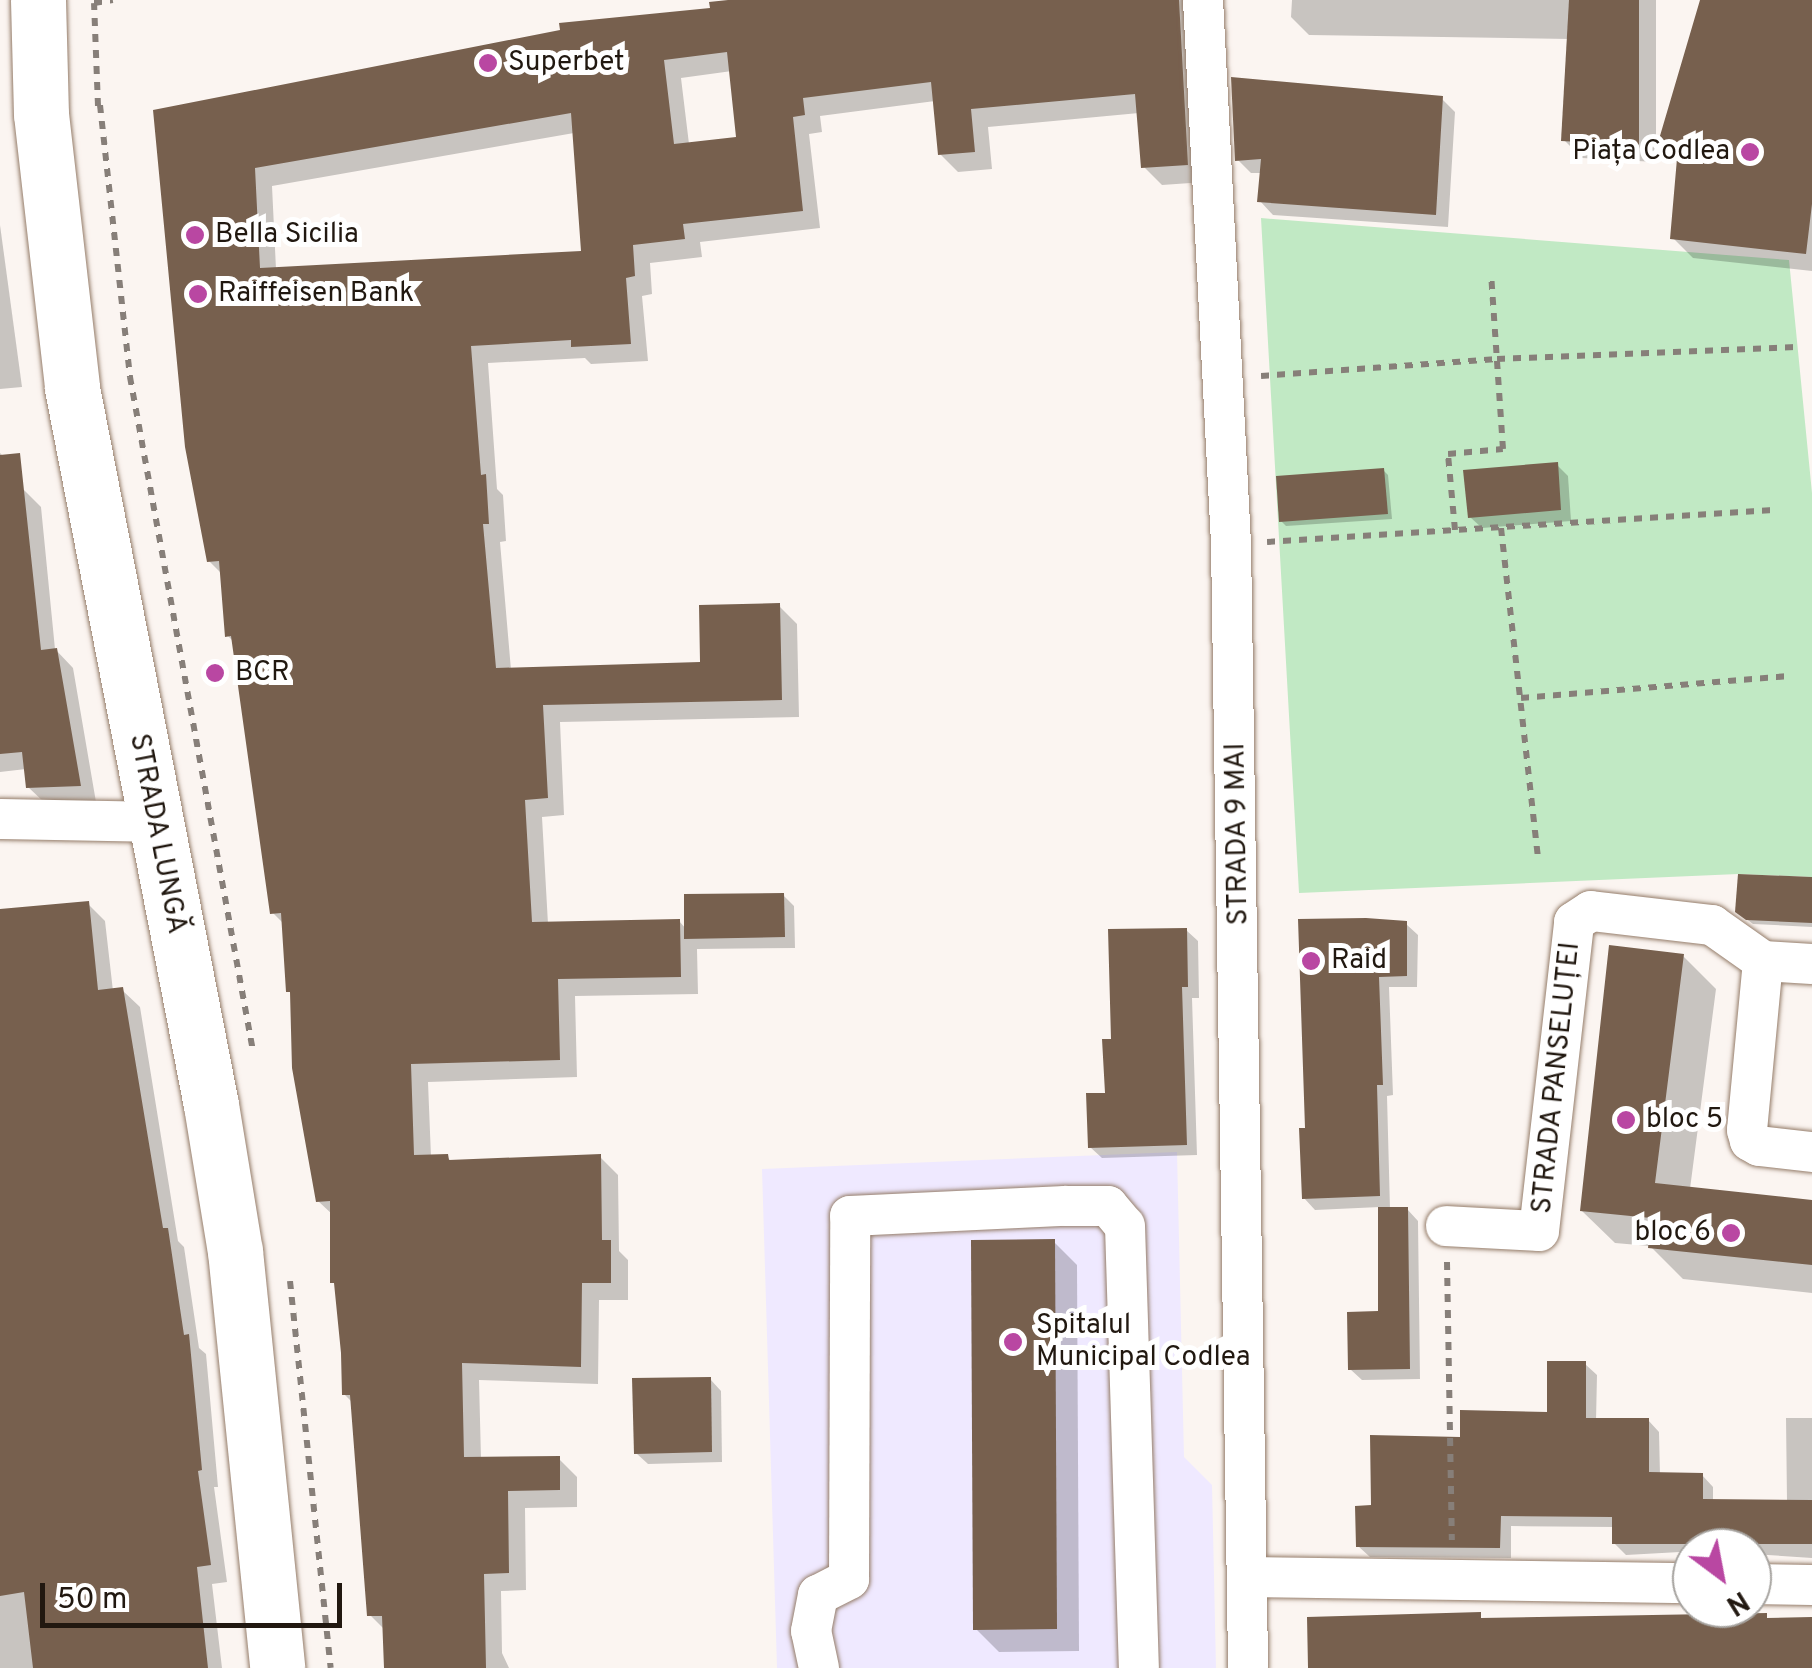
<!DOCTYPE html>
<meta charset="utf-8">
<style>
body{margin:0}
#map{position:relative;width:1812px;height:1668px;overflow:hidden;background:#fbf5f1;font-family:Overpass,sans-serif}
div>[style]{position:absolute}
[style*='--x']{left:calc(var(--x)*1px);top:calc(var(--y)*1px);width:calc(var(--w)*1px);rotate:calc(var(--a)*1deg)}
.medical>*{inset:0;background:#efe9ff}
.green>*{inset:0;background:#c1e9c4}
.shadow>*{inset:0;background:#0003}
.building>*{inset:0;background:#77604e}
.path>*{height:6px;margin-top:-3px;transform-origin:0;background:repeating-linear-gradient(90deg,#877f79 0 8px,transparent 0 16px)}
.roads{filter:drop-shadow(0 0 2px #957d6a) drop-shadow(0 0 2px #957d6a)}
.minor>*{height:40px;margin:-20px;padding:0 20px;transform-origin:20px;border-radius:20px;background:#fff}
.highway>*{height:55px;margin:-27.5px;padding:0 27.5px;transform-origin:27.5px;border-radius:27.5px;background:#fff}
.dots>*{width:28px;height:28px;translate:-50% -50%;box-sizing:border-box;border:5px solid #fff;border-radius:50%}
span{translate:-50% -50%;white-space:nowrap;text-align:center;line-height:1.15;-webkit-text-stroke:10px #fff;paint-order:stroke}
.poi-label{font-size:28px;color:#211810}
.left{translate:0 -50%;text-align:left}
.right{translate:-100% -50%;text-align:right}
.street-label{font-size:28px;color:#211810}
.north{position:absolute;left:1672px;top:1528px;width:100px;height:100px;box-sizing:border-box;background:#fff;border:2px solid #a6a39f;border-radius:50%;rotate:148deg;font-size:28px;font-weight:700;line-height:40px;text-align:center;color:#211810}
.north::after{content:'';display:block;margin:auto;width:35px;height:45px;background:#b947a2;clip-path:polygon(50% 0,100% 100%,50% 72%,0 100%)}
.scale{position:absolute;left:40px;top:1583px;width:302px;height:45px;box-sizing:border-box;border:5px solid #211810;border-top:0;padding-left:12px;font-size:30px;line-height:35px;white-space:nowrap;color:#211810;-webkit-text-stroke:8px #fff;paint-order:stroke}
</style>
<div id="map">
<div class="medical">
<i style="clip-path:polygon(1177px 1152px,1184px 1457px,1212px 1485px,1216px 1668px,777px 1668px,762px 1169px)"></i>
</div>
<div class="green">
<i style="clip-path:polygon(1261px 218px,1789px 260px,1812px 493px,1812px 877px,1738px 874px,1299px 893px)"></i>
</div>
<div class="shadow">
<i style="clip-path:polygon(evenodd,746px 0,1210px 0,1205px 182px,1162px 185px,1144px 167px,1139px 113px,988px 127px,992px 169px,958px 172px,940px 154px,935px 101px,820px 116px,822px 132px,809px 134px,820px 228px,700px 242px,702px 257px,650px 263px,652px 294px,642px 296px,648px 361px,591px 364px,585px 358px,488px 363px,497px 489px,503px 495px,506px 541px,500px 542px,511px 670px,702px 665px,779px 606px,797px 624px,799px 717px,560px 722px,564px 815px,542px 817px,548px 924px,679px 921px,687px 930px,783px 895px,794px 906px,795px 948px,697px 949px,698px 994px,575px 996px,577px 1077px,428px 1082px,431px 1157px,447px 1157px,453px 1163px,600px 1157px,618px 1175px,619px 1251px,628px 1260px,628px 1300px,599px 1300px,598px 1384px,479px 1380px,481px 1459px,559px 1459px,577px 1477px,577px 1507px,525px 1508px,526px 1590px,501px 1591px,502px 1653px,509px 1668px,387px 1668px,386px 1631px,370px 1615px,354px 1404px,344px 1394px,333px 1215px,318px 1201px,293px 995px,289px 991px,284px 924px,272px 912px,234px 642px,227px 635px,222px 574px,209px 561px,156px 112px,563px 32px,562px 25px,713px 11px,746px 0,732px 71px,739px 139px,689px 144px,681px 78px,732px 71px,746px 0,574px 133px,583px 253px,276px 269px,272px 186px,574px 133px)"></i>
<i style="clip-path:polygon(1248px 0,1656px 0,1656px 162px,1582px 158px,1564px 140px,1569px 39px,1309px 35px,1291px 17px,1292px 0)"></i>
<i style="clip-path:polygon(1702px 0,1812px 0,1812px 271px,1693px 258px,1673px 238px,1679px 164px,1660px 145px)"></i>
<i style="clip-path:polygon(1441px 98px,1455px 112px,1448px 227px,1273px 215px,1260px 201px,1262px 173px,1251px 173px,1238px 160px)"></i>
<i style="clip-path:polygon(0 225px,22px 387px,0 389px)"></i>
<i style="clip-path:polygon(0 453px,13px 466px,16px 491px,24px 490px,41px 507px,55px 649px,73px 668px,96px 802px,46px 804px,28px 787px,26px 769px,0 772px)"></i>
<i style="clip-path:polygon(1557px 465px,1568px 476px,1571px 521px,1482px 528px,1470px 517px)"></i>
<i style="clip-path:polygon(1383px 470px,1388px 475px,1392px 519px,1286px 526px,1281px 521px)"></i>
<i style="clip-path:polygon(1812px 880px,1812px 927px,1753px 924px,1744px 917px)"></i>
<i style="clip-path:polygon(88px 904px,105px 921px,113px 991px,122px 990px,140px 1007px,178px 1241px,184px 1247px,199px 1348px,206px 1354px,218px 1487px,214px 1487px,227px 1582px,212px 1584px,222px 1668px,0 1668px,0 911px)"></i>
<i style="clip-path:polygon(1300px 921px,1406px 924px,1418px 935px,1417px 987px,1389px 987px,1393px 1095px,1387px 1096px,1390px 1209px,1407px 1209px,1418px 1221px,1420px 1379px,1362px 1380px,1350px 1369px,1381px 1313px,1380px 1207px,1315px 1210px,1304px 1198px,1308px 1130px)"></i>
<i style="clip-path:polygon(1186px 930px,1198px 941px,1199px 998px,1192px 998px,1197px 1155px,1102px 1158px,1090px 1147px,1108px 1095px,1113px 1041px)"></i>
<i style="clip-path:polygon(1683px 956px,1716px 989px,1690px 1189px,1812px 1201px,1812px 1293px,1683px 1279px,1650px 1246px,1615px 1243px,1582px 1211px)"></i>
<i style="clip-path:polygon(1054px 1242px,1077px 1265px,1079px 1651px,999px 1652px,976px 1629px)"></i>
<i style="clip-path:polygon(1585px 1364px,1597px 1375px,1596px 1421px,1648px 1420px,1659px 1432px,1660px 1475px,1702px 1475px,1713px 1487px,1713px 1502px,1787px 1502px,1786px 1418px,1812px 1418px,1812px 1558px,1752px 1554px,1752px 1548px,1626px 1555px,1614px 1543px,1614px 1527px,1511px 1526px,1511px 1558px,1370px 1557px,1358px 1546px,1374px 1508px,1462px 1440px,1549px 1415px)"></i>
<i style="clip-path:polygon(710px 1379px,721px 1391px,722px 1462px,648px 1464px,636px 1453px)"></i>
</div>
<div class="building">
<i style="clip-path:polygon(evenodd,728px 0,1179px 0,1188px 165px,1141px 168px,1135px 94px,971px 109px,975px 152px,938px 155px,931px 82px,803px 98px,805px 115px,793px 117px,803px 211px,683px 224px,685px 239px,633px 245px,635px 276px,626px 278px,631px 344px,571px 347px,571px 340px,471px 346px,481px 475px,486px 474px,489px 524px,483px 524px,496px 668px,700px 662px,699px 605px,780px 603px,782px 700px,543px 705px,548px 798px,525px 800px,532px 922px,680px 919px,681px 977px,558px 979px,560px 1060px,411px 1064px,414px 1155px,448px 1154px,449px 1160px,601px 1154px,602px 1240px,611px 1240px,611px 1283px,582px 1283px,581px 1367px,462px 1363px,464px 1457px,560px 1456px,560px 1490px,508px 1491px,509px 1573px,484px 1574px,486px 1668px,384px 1668px,382px 1616px,367px 1616px,350px 1395px,342px 1395px,341px 1353px,334px 1283px,330px 1283px,330px 1201px,316px 1202px,292px 1068px,290px 992px,286px 992px,281px 913px,270px 914px,231px 636px,225px 637px,219px 561px,207px 562px,185px 447px,153px 110px,560px 30px,559px 23px,710px 8px,709px 2px,728px 0,727px 52px,736px 137px,674px 144px,664px 60px,727px 52px,728px 0,571px 113px,581px 251px,260px 268px,255px 168px,571px 113px)"></i>
<i style="clip-path:polygon(1569px 0,1639px 0,1639px 145px,1561px 141px)"></i>
<i style="clip-path:polygon(1700px 0,1812px 0,1812px 204px,1806px 254px,1670px 239px,1678px 147px,1657px 146px)"></i>
<i style="clip-path:polygon(1231px 77px,1443px 96px,1436px 215px,1257px 202px,1261px 159px,1235px 161px)"></i>
<i style="clip-path:polygon(20px 453px,41px 650px,57px 648px,81px 786px,26px 788px,22px 752px,0 754px,0 455px)"></i>
<i style="clip-path:polygon(1558px 462px,1561px 510px,1468px 518px,1463px 470px)"></i>
<i style="clip-path:polygon(1384px 468px,1388px 514px,1279px 522px,1276px 476px)"></i>
<i style="clip-path:polygon(1738px 874px,1812px 877px,1812px 923px,1746px 920px,1735px 912px)"></i>
<i style="clip-path:polygon(784px 893px,785px 937px,684px 939px,684px 894px)"></i>
<i style="clip-path:polygon(89px 901px,98px 990px,123px 987px,163px 1228px,168px 1228px,184px 1335px,189px 1334px,202px 1470px,198px 1471px,211px 1565px,197px 1567px,208px 1668px,33px 1668px,24px 1592px,0 1596px,0 909px)"></i>
<i style="clip-path:polygon(1366px 918px,1407px 921px,1407px 976px,1379px 977px,1383px 1085px,1377px 1085px,1380px 1196px,1302px 1199px,1299px 1128px,1305px 1128px,1298px 919px)"></i>
<i style="clip-path:polygon(1187px 928px,1188px 987px,1182px 987px,1187px 1145px,1088px 1148px,1086px 1093px,1105px 1093px,1102px 1039px,1111px 1039px,1108px 929px)"></i>
<i style="clip-path:polygon(1609px 945px,1684px 954px,1655px 1183px,1812px 1200px,1812px 1265px,1648px 1248px,1651px 1218px,1580px 1211px)"></i>
<i style="clip-path:polygon(1378px 1207px,1408px 1207px,1410px 1369px,1348px 1370px,1347px 1312px,1378px 1311px)"></i>
<i style="clip-path:polygon(1055px 1239px,1057px 1629px,973px 1630px,971px 1240px)"></i>
<i style="clip-path:polygon(1547px 1361px,1586px 1361px,1586px 1418px,1649px 1418px,1649px 1472px,1703px 1473px,1703px 1499px,1812px 1500px,1812px 1544px,1612px 1544px,1612px 1517px,1501px 1516px,1500px 1548px,1356px 1547px,1355px 1506px,1371px 1505px,1370px 1435px,1460px 1437px,1460px 1410px,1547px 1412px)"></i>
<i style="clip-path:polygon(711px 1377px,712px 1452px,634px 1454px,632px 1378px)"></i>
<i style="clip-path:polygon(1481px 1612px,1481px 1618px,1767px 1613px,1767px 1618px,1812px 1617px,1812px 1668px,1308px 1668px,1307px 1617px)"></i>
</div>
<div class="path">
<i style="--x:100;--y:105;--w:274;--a:83.7"></i>
<i style="--x:130;--y:377;--w:685;--a:79.66"></i>
<i style="--x:98;--y:106;--w:103;--a:-92.2"></i>
<i style="--x:94;--y:3;--w:19;--a:-9"></i>
<i style="--x:1261;--y:376;--w:237;--a:-4.1"></i>
<i style="--x:1497;--y:359;--w:299;--a:-2.3"></i>
<i style="--x:1501;--y:528;--w:332;--a:83.6"></i>
<i style="--x:1455;--y:530;--w:76;--a:-95.3"></i>
<i style="--x:1448;--y:454;--w:55;--a:-5.2"></i>
<i style="--x:1503;--y:449;--w:175;--a:-93.9"></i>
<i style="--x:1267;--y:542;--w:507;--a:-3.62"></i>
<i style="--x:1521;--y:698;--w:269;--a:-4.7"></i>
<i style="--x:1447;--y:1262;--w:278;--a:89"></i>
<i style="--x:290;--y:1281;--w:389;--a:84"></i>
</div>
<div class="roads">
<div class="minor">
<i style="--x:1203;--y:0;--w:544;--a:87.05"></i>
<i style="--x:1231;--y:543;--w:1125;--a:89.13"></i>
<i style="--x:0;--y:819;--w:154;--a:1.1"></i>
<i style="--x:1763;--y:961;--w:49;--a:3.5"></i>
<i style="--x:1446;--y:1226;--w:93;--a:3.1"></i>
<i style="--x:1539;--y:1231;--w:311;--a:-83.5"></i>
<i style="--x:1574;--y:922;--w:20;--a:-33"></i>
<i style="--x:1591;--y:911;--w:122;--a:6.6"></i>
<i style="--x:1712;--y:925;--w:62;--a:35.2"></i>
<i style="--x:1763;--y:961;--w:170;--a:95.4"></i>
<i style="--x:1747;--y:1130;--w:11;--a:75"></i>
<i style="--x:1750;--y:1141;--w:10;--a:29"></i>
<i style="--x:1759;--y:1146;--w:53;--a:6.5"></i>
<i style="--x:1247;--y:1577;--w:445;--a:0.8"></i>
<i style="--x:1752;--y:1584;--w:60;--a:1"></i>
<i style="--x:819;--y:1668;--w:38;--a:-102"></i>
<i style="--x:811;--y:1631;--w:37;--a:-79"></i>
<i style="--x:818;--y:1595;--w:35;--a:-27"></i>
<i style="--x:849;--y:1579;--w:363;--a:-89.8"></i>
<i style="--x:850;--y:1216;--w:215;--a:-2.7"></i>
<i style="--x:1065;--y:1206;--w:43;--a:0"></i>
<i style="--x:1108;--y:1206;--w:26;--a:50"></i>
<i style="--x:1125;--y:1226;--w:442;--a:88.2"></i>
</div>
<div class="highway">
<i style="--x:38;--y:0;--w:114;--a:88.5"></i>
<i style="--x:41;--y:114;--w:276;--a:83.5"></i>
<i style="--x:72;--y:388;--w:730;--a:79.03"></i>
<i style="--x:211;--y:1105;--w:148;--a:80.7"></i>
<i style="--x:235;--y:1251;--w:419;--a:84.2"></i>
</div>
</div>
<div class="dots">
<i style="left:488px;top:63px;background:#b947a2"></i>
<i style="left:1750px;top:152px;background:#b947a2"></i>
<i style="left:195px;top:235px;background:#b947a2"></i>
<i style="left:198px;top:294px;background:#b947a2"></i>
<i style="left:215px;top:673px;background:#b947a2"></i>
<i style="left:1311px;top:961px;background:#b947a2"></i>
<i style="left:1626px;top:1120px;background:#b947a2"></i>
<i style="left:1731px;top:1233px;background:#b947a2"></i>
<i style="left:1013px;top:1342px;background:#b947a2"></i>
</div>
<div class="poi-label">
<span class="left" style="left:508px;top:63px">Superbet</span>
<span class="right" style="left:1730px;top:152px">Piața Codlea</span>
<span class="left" style="left:215px;top:235px">Bella Sicilia</span>
<span class="left" style="left:218px;top:294px">Raiffeisen Bank</span>
<span class="left" style="left:235px;top:673px">BCR</span>
<span class="left" style="left:1331px;top:961px">Raid</span>
<span class="left" style="left:1646px;top:1120px">bloc 5</span>
<span class="right" style="left:1711px;top:1233px">bloc 6</span>
<span class="left" style="left:1036px;top:1342px">Spitalul<br>Municipal Codlea</span>
</div>
<div class="street-label">
<span style="left:157px;top:834px;rotate:79deg">STRADA LUNGĂ</span>
<span style="left:1238px;top:834px;rotate:-91deg">STRADA 9 MAI</span>
<span style="left:1557px;top:1078px;rotate:-84deg">STRADA PANSELUȚEI</span>
</div>
<div class="north">N</div>
<div class="scale">50 m</div>
</div>
